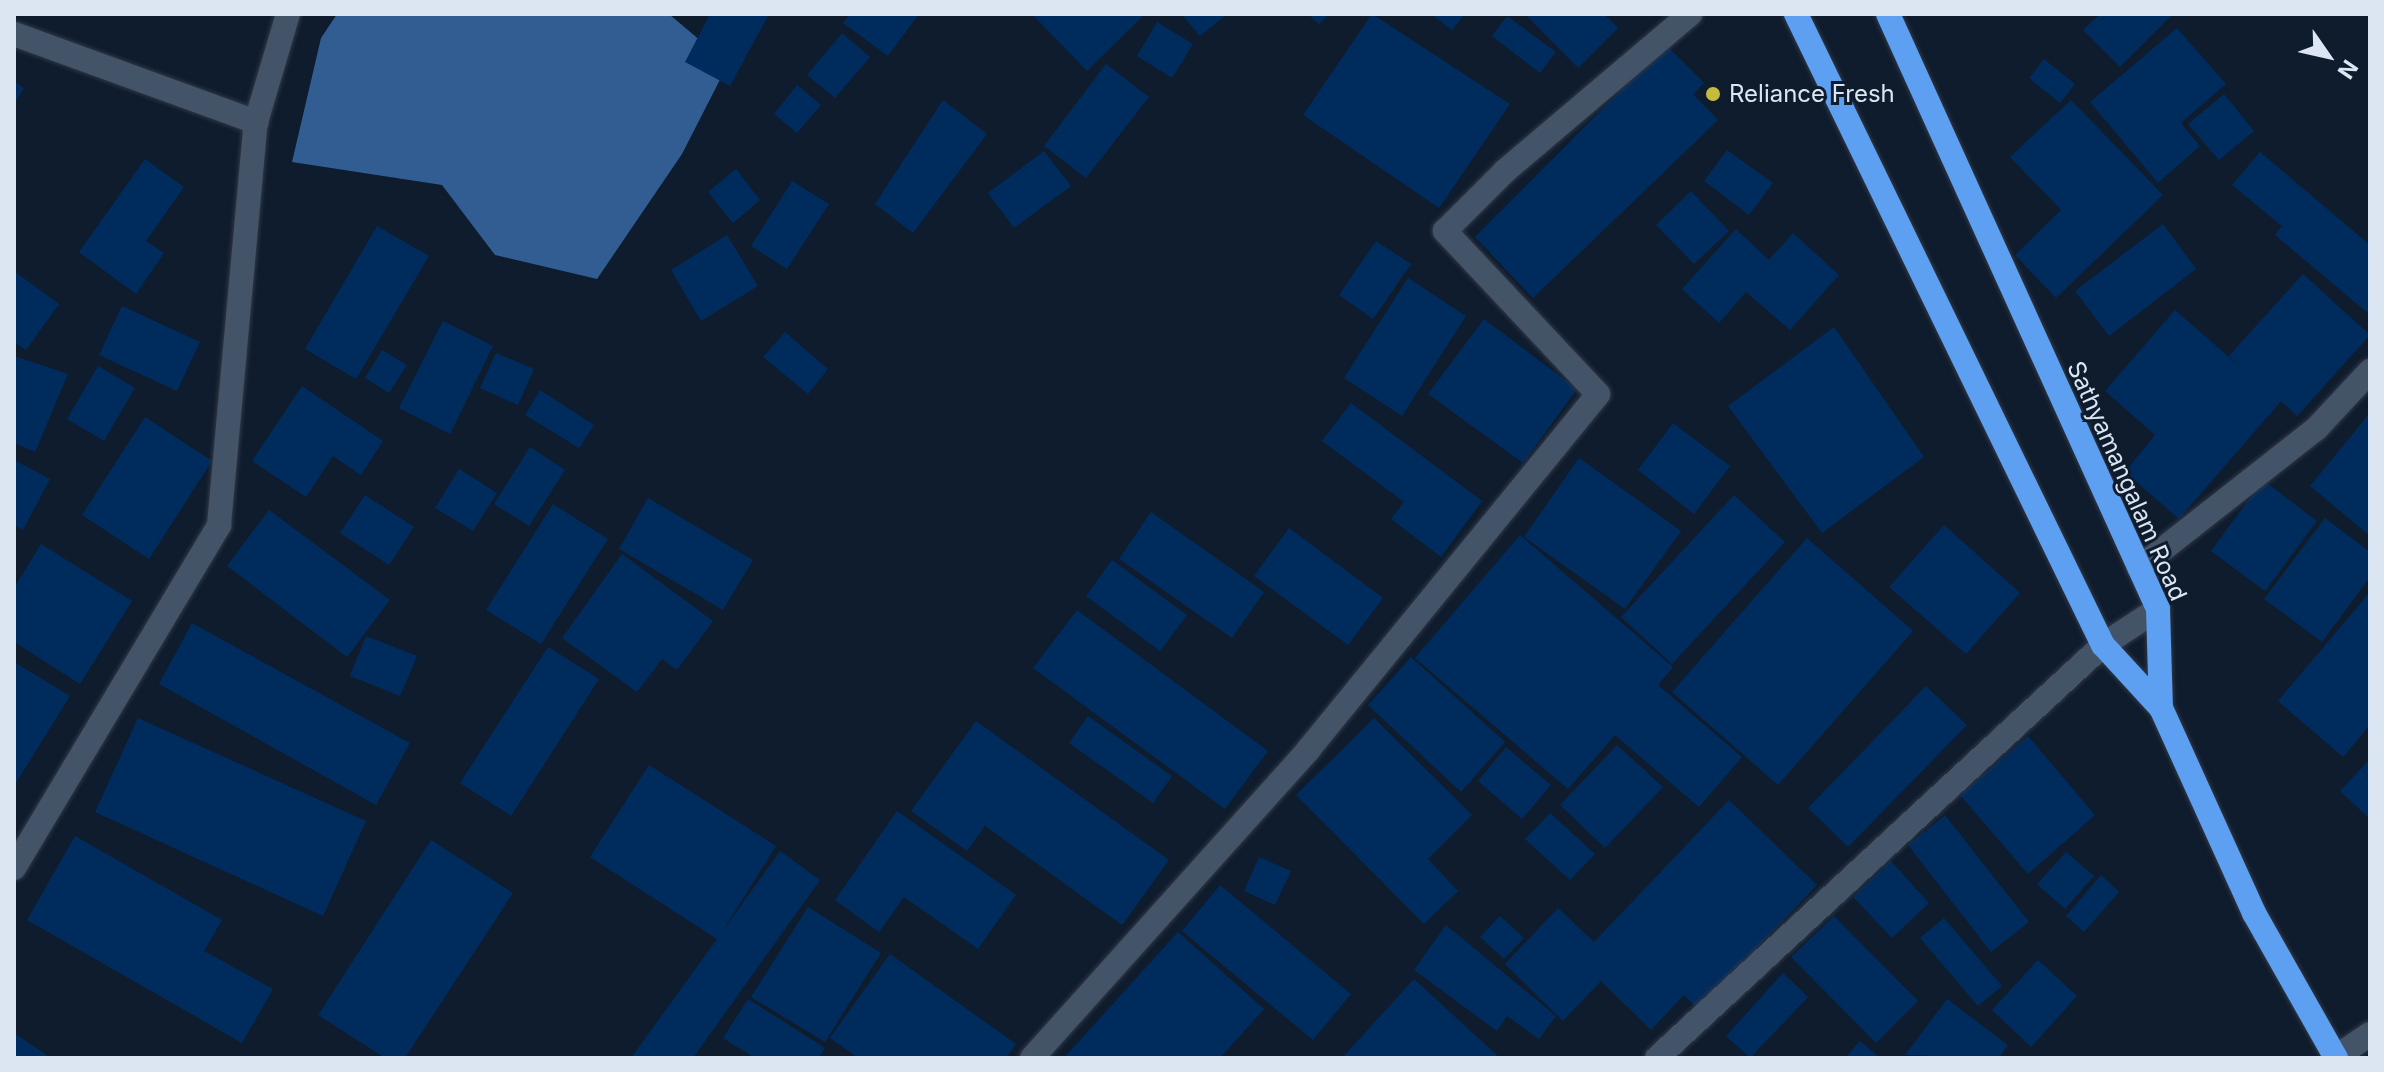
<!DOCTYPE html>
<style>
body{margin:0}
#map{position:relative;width:2384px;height:1072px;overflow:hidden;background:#0e1c2d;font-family:Inter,sans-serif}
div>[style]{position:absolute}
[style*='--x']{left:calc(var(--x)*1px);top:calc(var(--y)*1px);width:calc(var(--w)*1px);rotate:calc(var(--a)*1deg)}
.water>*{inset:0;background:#315d92}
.building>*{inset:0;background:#002c5d}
.roads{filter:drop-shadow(0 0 2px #303746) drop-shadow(0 0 2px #303746)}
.minor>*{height:24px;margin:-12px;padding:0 12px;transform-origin:12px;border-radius:12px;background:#435368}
.highway>*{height:24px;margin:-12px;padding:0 12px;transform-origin:12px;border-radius:12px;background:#5d9ff0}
.dots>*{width:22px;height:22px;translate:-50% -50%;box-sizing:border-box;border:4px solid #0e1c2d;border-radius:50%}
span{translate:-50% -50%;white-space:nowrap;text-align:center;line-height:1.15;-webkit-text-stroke:6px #0e1c2d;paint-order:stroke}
.poi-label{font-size:24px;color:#dce6f2}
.left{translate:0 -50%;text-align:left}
.street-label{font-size:24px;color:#dce6f2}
.frame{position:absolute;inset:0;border:16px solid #dce6f2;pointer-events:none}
.north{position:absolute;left:2288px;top:16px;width:80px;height:80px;-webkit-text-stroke:6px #0e1c2d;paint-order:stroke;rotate:124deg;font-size:22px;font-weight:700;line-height:32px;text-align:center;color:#dce6f2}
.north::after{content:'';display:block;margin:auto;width:28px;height:36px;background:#dce6f2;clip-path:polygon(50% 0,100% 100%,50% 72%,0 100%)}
</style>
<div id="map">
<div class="water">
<i style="clip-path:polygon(337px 14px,669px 14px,728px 64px,682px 154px,597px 279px,495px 255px,442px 185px,292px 162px,321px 38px)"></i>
</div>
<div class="building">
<i style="clip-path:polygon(710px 14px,769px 14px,730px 86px,685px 62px)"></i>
<i style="clip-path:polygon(850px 14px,919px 14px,888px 56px,843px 23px)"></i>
<i style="clip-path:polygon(1032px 14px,1145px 14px,1087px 71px)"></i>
<i style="clip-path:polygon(1181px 14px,1227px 14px,1200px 36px)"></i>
<i style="clip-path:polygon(1308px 14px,1329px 14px,1319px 24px)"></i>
<i style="clip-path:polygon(1372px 14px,1510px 104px,1439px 208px,1303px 115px)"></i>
<i style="clip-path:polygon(1431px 14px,1465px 14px,1452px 30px)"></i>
<i style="clip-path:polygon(1525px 14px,1604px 14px,1618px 28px,1578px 68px)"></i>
<i style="clip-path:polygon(2100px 14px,2173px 14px,2120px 67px,2083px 30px)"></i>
<i style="clip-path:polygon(1507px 16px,1556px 52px,1540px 73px,1492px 36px)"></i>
<i style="clip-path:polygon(1157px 22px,1193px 44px,1172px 78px,1137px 56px)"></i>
<i style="clip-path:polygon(2177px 28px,2226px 84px,2181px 123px,2200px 146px,2158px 183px,2090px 102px)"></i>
<i style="clip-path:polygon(842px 33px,870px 57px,835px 98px,807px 75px)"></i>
<i style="clip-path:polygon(1666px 45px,1704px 83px,1693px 94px,1718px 120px,1533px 298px,1475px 237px)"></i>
<i style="clip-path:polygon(2044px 59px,2075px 84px,2060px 103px,2029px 78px)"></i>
<i style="clip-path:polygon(1106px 64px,1149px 97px,1086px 178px,1044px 146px)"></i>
<i style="clip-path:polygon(14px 81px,24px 88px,14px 104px)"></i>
<i style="clip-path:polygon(797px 85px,821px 105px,797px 133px,774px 114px)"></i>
<i style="clip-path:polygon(2224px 94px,2254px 131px,2219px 160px,2188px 124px)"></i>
<i style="clip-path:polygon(943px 100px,987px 134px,913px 233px,875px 204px)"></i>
<i style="clip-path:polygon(2071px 100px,2163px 195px,2056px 298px,2015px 255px,2061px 210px,2010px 157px)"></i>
<i style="clip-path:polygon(1727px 150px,1773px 183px,1749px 215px,1704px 181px)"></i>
<i style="clip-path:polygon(1044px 151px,1071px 186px,1014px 228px,988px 193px)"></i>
<i style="clip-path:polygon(2260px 152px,2370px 245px,2370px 315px,2275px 235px,2282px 226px,2232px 185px)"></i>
<i style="clip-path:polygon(145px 159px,184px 187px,146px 241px,164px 253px,136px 294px,79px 252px)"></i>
<i style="clip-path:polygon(736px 169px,760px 200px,733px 223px,708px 192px)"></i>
<i style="clip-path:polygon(792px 181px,829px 204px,787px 269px,751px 246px)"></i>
<i style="clip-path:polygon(1691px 191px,1729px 231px,1694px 264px,1656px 225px)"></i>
<i style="clip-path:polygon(2163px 224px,2196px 269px,2109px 336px,2075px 291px)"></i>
<i style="clip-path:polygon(377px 226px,429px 256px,356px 379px,305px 349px)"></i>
<i style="clip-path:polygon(1736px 229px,1769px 260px,1793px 233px,1839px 275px,1790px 330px,1746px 292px,1719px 323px,1682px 289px)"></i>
<i style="clip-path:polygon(727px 235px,758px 286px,701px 321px,671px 270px)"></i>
<i style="clip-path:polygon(1376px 241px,1411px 264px,1373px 319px,1339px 295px)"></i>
<i style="clip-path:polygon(14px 271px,59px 304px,26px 350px,14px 342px)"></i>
<i style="clip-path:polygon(2303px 274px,2370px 335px,2297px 416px,2281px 401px,2179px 519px,2125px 472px,2155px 435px,2105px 391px,2175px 310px,2245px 371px,2229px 356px)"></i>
<i style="clip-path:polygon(1408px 278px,1466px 316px,1402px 416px,1344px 378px)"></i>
<i style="clip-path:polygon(122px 306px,200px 342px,177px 391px,99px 355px)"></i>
<i style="clip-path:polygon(1484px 319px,1577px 389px,1523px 463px,1428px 394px)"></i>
<i style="clip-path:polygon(443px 321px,493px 346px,450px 434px,399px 408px)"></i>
<i style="clip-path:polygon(1834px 327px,1924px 457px,1822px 533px,1728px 406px)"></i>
<i style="clip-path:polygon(785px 332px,828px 369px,808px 394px,763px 357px)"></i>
<i style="clip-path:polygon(382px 350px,407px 365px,389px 393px,365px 378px)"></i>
<i style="clip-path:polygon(496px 353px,534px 369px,518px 405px,480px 388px)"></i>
<i style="clip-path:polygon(14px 356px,68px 374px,35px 452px,14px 443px)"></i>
<i style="clip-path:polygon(98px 366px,135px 388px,104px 441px,67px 419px)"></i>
<i style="clip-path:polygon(302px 386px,383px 441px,361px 475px,333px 456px,306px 497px,252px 461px)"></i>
<i style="clip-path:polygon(540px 390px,594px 425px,579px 448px,525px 415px)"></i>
<i style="clip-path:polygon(1351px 403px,1482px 501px,1441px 557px,1391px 519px,1404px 502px,1322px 441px)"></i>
<i style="clip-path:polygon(2370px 413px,2370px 536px,2310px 486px)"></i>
<i style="clip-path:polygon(145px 417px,212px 461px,149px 559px,82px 515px)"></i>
<i style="clip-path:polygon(1673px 423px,1730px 466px,1694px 514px,1638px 470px)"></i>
<i style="clip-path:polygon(530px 447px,565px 470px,529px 526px,494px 504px)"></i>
<i style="clip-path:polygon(1579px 458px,1681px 531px,1625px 609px,1524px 537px)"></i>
<i style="clip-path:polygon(14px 460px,50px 479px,23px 530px,14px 525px)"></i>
<i style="clip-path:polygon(459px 469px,497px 493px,473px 531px,435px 508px)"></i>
<i style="clip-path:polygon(2263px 480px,2317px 521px,2265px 591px,2211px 551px)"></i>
<i style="clip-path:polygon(365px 495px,414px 527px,389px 565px,340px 533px)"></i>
<i style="clip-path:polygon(1734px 495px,1785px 542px,1672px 664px,1621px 617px)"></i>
<i style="clip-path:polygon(648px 498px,753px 560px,723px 610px,619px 549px)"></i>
<i style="clip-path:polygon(553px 504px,608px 539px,541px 644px,486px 610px)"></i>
<i style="clip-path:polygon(269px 510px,390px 600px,347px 657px,227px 566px)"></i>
<i style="clip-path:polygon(1151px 512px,1264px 592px,1232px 638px,1119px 559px)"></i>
<i style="clip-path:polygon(2325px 518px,2370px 552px,2370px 577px,2322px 642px,2264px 599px)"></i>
<i style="clip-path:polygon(1944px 525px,2020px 593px,1966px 654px,1889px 587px)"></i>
<i style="clip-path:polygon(1289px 528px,1383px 598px,1348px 645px,1254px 576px)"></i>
<i style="clip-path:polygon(1520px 535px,1673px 667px,1658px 685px,1742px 757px,1699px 807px,1615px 735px,1568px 789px,1415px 658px)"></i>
<i style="clip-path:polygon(1807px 538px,1913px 631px,1778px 785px,1672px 692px)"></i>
<i style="clip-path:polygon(41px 544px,132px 601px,80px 684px,14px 642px,14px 588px)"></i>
<i style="clip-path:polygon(622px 554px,713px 621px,677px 670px,662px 659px,637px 692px,562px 638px)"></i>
<i style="clip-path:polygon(1112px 560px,1187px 615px,1160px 651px,1086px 596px)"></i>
<i style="clip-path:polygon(2370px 592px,2370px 725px,2343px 757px,2278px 701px)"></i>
<i style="clip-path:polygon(1077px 610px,1268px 751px,1225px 809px,1033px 668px)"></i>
<i style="clip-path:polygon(192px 623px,410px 743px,376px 805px,159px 684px)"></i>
<i style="clip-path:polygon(366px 636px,417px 656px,400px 696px,350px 676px)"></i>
<i style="clip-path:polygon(548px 647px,599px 679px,511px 816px,460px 783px)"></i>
<i style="clip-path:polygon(1411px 657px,1505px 742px,1461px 792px,1368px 705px)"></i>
<i style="clip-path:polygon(14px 662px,70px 696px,14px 786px)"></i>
<i style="clip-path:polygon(1926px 686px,1967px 725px,1848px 847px,1808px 808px)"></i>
<i style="clip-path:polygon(1088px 716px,1172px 776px,1153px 803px,1069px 743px)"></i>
<i style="clip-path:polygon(138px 718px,366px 821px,323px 916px,95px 812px)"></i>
<i style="clip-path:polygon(1374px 718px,1472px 815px,1428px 859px,1458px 891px,1424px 924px,1296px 795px)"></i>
<i style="clip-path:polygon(976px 721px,1169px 860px,1122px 925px,985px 826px,967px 851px,911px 811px)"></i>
<i style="clip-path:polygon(2028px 736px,2095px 815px,2028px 874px,1960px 795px)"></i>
<i style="clip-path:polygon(1617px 745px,1663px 787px,1605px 848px,1560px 805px)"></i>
<i style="clip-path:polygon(1506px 747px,1551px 785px,1522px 819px,1478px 781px)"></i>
<i style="clip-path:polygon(2370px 759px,2370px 819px,2340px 791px)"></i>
<i style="clip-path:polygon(649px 765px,776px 846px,722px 932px,780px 851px,820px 880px,693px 1058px,631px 1058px,717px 939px,590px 857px)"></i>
<i style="clip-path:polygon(1729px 800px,1817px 885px,1698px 1009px,1684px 995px,1651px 1030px,1601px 981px,1563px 1021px,1505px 964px,1558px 908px,1594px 942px)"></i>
<i style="clip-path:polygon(897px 811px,1016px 895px,978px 949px,904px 897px,879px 932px,835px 900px)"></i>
<i style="clip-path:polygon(1550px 813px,1595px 854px,1570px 880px,1525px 839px)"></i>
<i style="clip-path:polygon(1945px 815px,2029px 922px,1991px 952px,1908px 845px)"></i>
<i style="clip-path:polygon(75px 836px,222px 920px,204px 951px,273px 989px,242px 1043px,27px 920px)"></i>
<i style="clip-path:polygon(431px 840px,513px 893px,405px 1058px,385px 1058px,318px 1015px)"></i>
<i style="clip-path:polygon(2066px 852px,2094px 876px,2065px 909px,2037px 884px)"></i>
<i style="clip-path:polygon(1259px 857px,1291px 871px,1275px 905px,1244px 891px)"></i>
<i style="clip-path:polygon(1891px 861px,1929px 903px,1892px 938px,1853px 897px)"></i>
<i style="clip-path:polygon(2101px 875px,2119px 892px,2084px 932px,2066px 916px)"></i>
<i style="clip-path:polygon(1220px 885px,1351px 994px,1313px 1040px,1182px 931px)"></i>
<i style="clip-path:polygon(808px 907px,881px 953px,825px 1042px,751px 997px)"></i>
<i style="clip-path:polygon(1500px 916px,1524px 938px,1504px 959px,1480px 937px)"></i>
<i style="clip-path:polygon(1834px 916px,1918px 1001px,1876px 1043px,1791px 957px)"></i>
<i style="clip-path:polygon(1944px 918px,2002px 986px,1978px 1006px,1920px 938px)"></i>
<i style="clip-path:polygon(1446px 925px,1556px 1016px,1539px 1039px,1507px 1016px,1497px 1031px,1414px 970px)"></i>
<i style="clip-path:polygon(1178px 932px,1264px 1009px,1220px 1058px,1064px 1058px)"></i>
<i style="clip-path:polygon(890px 954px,1016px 1044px,1006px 1058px,858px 1058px,830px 1038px)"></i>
<i style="clip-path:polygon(2038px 960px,2077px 996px,2031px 1047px,1992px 1010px)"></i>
<i style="clip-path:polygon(1783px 973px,1808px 997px,1750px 1058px,1726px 1036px)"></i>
<i style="clip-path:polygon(1414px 979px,1500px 1058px,1342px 1058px)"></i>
<i style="clip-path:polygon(748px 999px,825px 1048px,819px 1058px,755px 1058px,723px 1038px)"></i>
<i style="clip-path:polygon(1947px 999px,2008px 1045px,1999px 1058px,1905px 1055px)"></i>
<i style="clip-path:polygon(14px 1033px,51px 1058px,14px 1058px)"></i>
<i style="clip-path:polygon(1860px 1041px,1880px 1058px,1845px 1058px)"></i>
</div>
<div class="roads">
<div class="minor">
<i style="--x:14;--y:34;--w:258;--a:20"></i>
<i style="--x:2139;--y:568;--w:226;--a:-38.2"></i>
<i style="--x:2317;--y:428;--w:78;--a:-47.1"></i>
<i style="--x:14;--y:868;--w:400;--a:-59.1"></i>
<i style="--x:219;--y:525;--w:405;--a:-84.8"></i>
<i style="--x:256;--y:122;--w:113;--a:-73.5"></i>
<i style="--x:2336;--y:1057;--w:41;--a:-34.1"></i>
<i style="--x:1032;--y:1058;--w:414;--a:-48.1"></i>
<i style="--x:1308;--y:750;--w:459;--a:-50.8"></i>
<i style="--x:1598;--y:394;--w:224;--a:-133.2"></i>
<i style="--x:1445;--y:231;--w:85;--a:-45"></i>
<i style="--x:1505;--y:171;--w:243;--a:-40.3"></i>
<i style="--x:1657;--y:1058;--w:608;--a:-42.8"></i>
<i style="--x:2103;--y:645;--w:66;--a:-33.2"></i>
</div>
<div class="highway">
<i style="--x:1796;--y:14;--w:702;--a:64.06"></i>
<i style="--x:2103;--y:645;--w:86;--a:47.4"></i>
<i style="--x:1888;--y:14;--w:653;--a:65.59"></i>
<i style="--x:2158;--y:609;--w:99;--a:88.3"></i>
<i style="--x:2161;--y:708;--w:225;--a:65.6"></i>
<i style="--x:2254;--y:913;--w:167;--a:60.5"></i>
</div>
</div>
<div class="dots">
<i style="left:1713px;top:94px;background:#c6bc3c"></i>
</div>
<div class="poi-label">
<span class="left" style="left:1729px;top:94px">Reliance Fresh</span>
</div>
<div class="street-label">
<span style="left:2127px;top:481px;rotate:66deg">Sathyamangalam Road</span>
</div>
<div class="frame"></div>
<div class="north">N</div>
</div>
